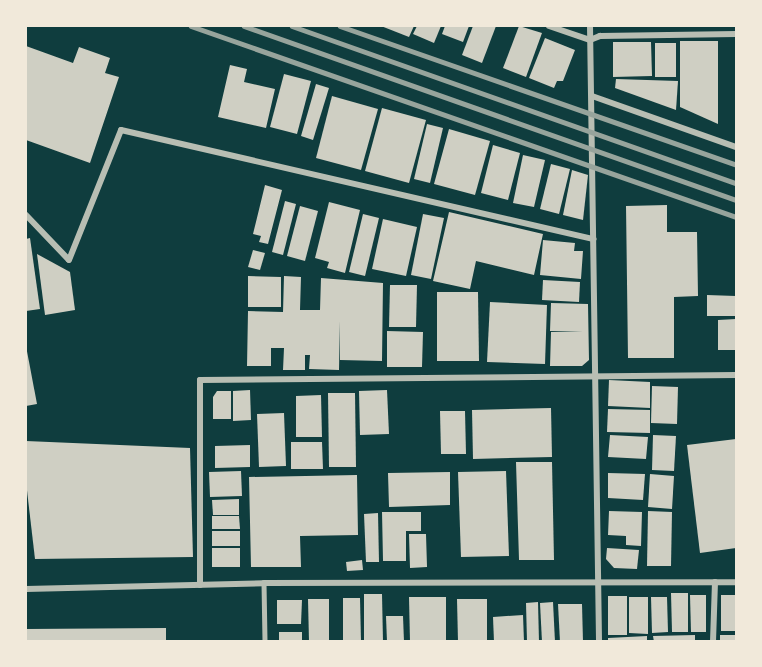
<!DOCTYPE html>
<style>
body{margin:0}
#map{position:relative;width:762px;height:667px;overflow:hidden;background:#0f3d3e;font-family:Literata,serif}
div>[style]{position:absolute}
[style*='--x']{left:calc(var(--x)*1px);top:calc(var(--y)*1px);width:calc(var(--w)*1px);rotate:calc(var(--a)*1deg)}
.building>*{inset:0;background:#cfcfc3}
.service>*{height:4.5px;margin:-2.25px;padding:0 2.25px;transform-origin:2.25px;border-radius:2.25px;background:#b8beb3}
.minor>*{height:6px;margin:-3px;padding:0 3px;transform-origin:3px;border-radius:3px;background:#b8beb3}
.rail>*{height:4.5px;margin:-2.25px;padding:0 2.25px;transform-origin:2.25px;border-radius:2.25px;background:#97a49c}
span{translate:-50% -50%;white-space:nowrap;text-align:center;line-height:1.15;-webkit-text-stroke:5px #f1e9da;paint-order:stroke}
.frame{position:absolute;inset:0;border:27px solid #f1e9da;pointer-events:none}
</style>
<div id="map">
<div class="building">
<i style="clip-path:polygon(381px 26px,414px 26px,409px 37px)"></i>
<i style="clip-path:polygon(417px 26px,441px 26px,434px 43px,413px 34px)"></i>
<i style="clip-path:polygon(445px 26px,469px 26px,463px 42px,442px 34px)"></i>
<i style="clip-path:polygon(473px 26px,496px 26px,482px 63px,462px 55px)"></i>
<i style="clip-path:polygon(519px 26px,542px 33px,526px 77px,503px 68px)"></i>
<i style="clip-path:polygon(545px 38px,575px 50px,563px 81px,557px 81px,554px 88px,529px 78px)"></i>
<i style="clip-path:polygon(680px 41px,718px 41px,718px 124px,680px 107px)"></i>
<i style="clip-path:polygon(613px 42px,651px 42px,652px 76px,613px 77px)"></i>
<i style="clip-path:polygon(655px 43px,676px 43px,676px 77px,655px 77px)"></i>
<i style="clip-path:polygon(26px 46px,73px 63px,79px 47px,110px 58px,105px 73px,119px 77px,90px 163px,26px 140px)"></i>
<i style="clip-path:polygon(230px 65px,247px 69px,244px 82px,275px 89px,266px 128px,218px 117px)"></i>
<i style="clip-path:polygon(284px 74px,311px 81px,297px 134px,270px 127px)"></i>
<i style="clip-path:polygon(616px 79px,678px 81px,676px 110px,615px 88px)"></i>
<i style="clip-path:polygon(316px 84px,329px 88px,313px 140px,301px 136px)"></i>
<i style="clip-path:polygon(332px 96px,378px 109px,361px 170px,316px 158px)"></i>
<i style="clip-path:polygon(382px 108px,426px 120px,409px 183px,365px 171px)"></i>
<i style="clip-path:polygon(427px 124px,443px 128px,430px 183px,414px 179px)"></i>
<i style="clip-path:polygon(449px 129px,490px 141px,475px 195px,434px 184px)"></i>
<i style="clip-path:polygon(493px 145px,520px 153px,508px 200px,481px 193px)"></i>
<i style="clip-path:polygon(523px 155px,545px 160px,534px 207px,513px 203px)"></i>
<i style="clip-path:polygon(551px 164px,570px 169px,559px 214px,540px 209px)"></i>
<i style="clip-path:polygon(572px 170px,588px 175px,583px 220px,563px 215px)"></i>
<i style="clip-path:polygon(265px 185px,282px 190px,268px 244px,259px 242px,261px 236px,253px 234px)"></i>
<i style="clip-path:polygon(285px 201px,296px 204px,283px 255px,272px 252px)"></i>
<i style="clip-path:polygon(329px 202px,360px 210px,345px 273px,327px 268px,329px 262px,315px 258px)"></i>
<i style="clip-path:polygon(667px 205px,667px 232px,697px 232px,698px 296px,674px 297px,674px 358px,628px 358px,626px 206px)"></i>
<i style="clip-path:polygon(300px 206px,318px 211px,305px 261px,287px 256px)"></i>
<i style="clip-path:polygon(449px 212px,543px 234px,534px 275px,476px 261px,470px 289px,433px 281px)"></i>
<i style="clip-path:polygon(363px 214px,379px 218px,365px 276px,349px 272px)"></i>
<i style="clip-path:polygon(423px 214px,444px 218px,431px 279px,411px 275px)"></i>
<i style="clip-path:polygon(383px 219px,417px 227px,406px 276px,372px 269px)"></i>
<i style="clip-path:polygon(30px 238px,40px 309px,26px 311px,26px 239px)"></i>
<i style="clip-path:polygon(543px 240px,575px 243px,574px 251px,583px 251px,581px 279px,540px 275px)"></i>
<i style="clip-path:polygon(253px 250px,265px 253px,260px 270px,248px 267px)"></i>
<i style="clip-path:polygon(37px 254px,70px 272px,75px 310px,45px 315px)"></i>
<i style="clip-path:polygon(248px 276px,281px 277px,281px 307px,248px 307px)"></i>
<i style="clip-path:polygon(284px 276px,301px 277px,300px 310px,320px 310px,321px 278px,383px 283px,382px 361px,340px 360px,340px 321px,339px 370px,309px 369px,310px 355px,305px 355px,305px 370px,283px 370px,284px 348px,271px 348px,271px 366px,247px 366px,248px 311px,283px 312px)"></i>
<i style="clip-path:polygon(543px 280px,580px 282px,579px 302px,542px 300px)"></i>
<i style="clip-path:polygon(390px 285px,417px 285px,416px 327px,389px 327px)"></i>
<i style="clip-path:polygon(437px 292px,478px 292px,479px 361px,437px 361px)"></i>
<i style="clip-path:polygon(707px 295px,736px 296px,736px 316px,707px 316px)"></i>
<i style="clip-path:polygon(490px 302px,547px 305px,545px 364px,487px 362px)"></i>
<i style="clip-path:polygon(551px 303px,588px 304px,589px 360px,582px 366px,550px 366px,551px 332px,583px 332px,550px 331px)"></i>
<i style="clip-path:polygon(736px 319px,736px 350px,718px 350px,718px 320px)"></i>
<i style="clip-path:polygon(387px 331px,423px 332px,422px 367px,387px 367px)"></i>
<i style="clip-path:polygon(26px 346px,37px 404px,26px 406px)"></i>
<i style="clip-path:polygon(609px 380px,650px 382px,650px 408px,608px 406px)"></i>
<i style="clip-path:polygon(652px 386px,678px 387px,677px 424px,651px 423px)"></i>
<i style="clip-path:polygon(250px 390px,251px 420px,233px 421px,233px 391px)"></i>
<i style="clip-path:polygon(387px 390px,389px 434px,360px 435px,359px 391px)"></i>
<i style="clip-path:polygon(217px 391px,231px 391px,231px 419px,213px 419px,213px 397px)"></i>
<i style="clip-path:polygon(328px 393px,355px 393px,356px 467px,329px 467px)"></i>
<i style="clip-path:polygon(321px 395px,322px 437px,296px 437px,296px 396px)"></i>
<i style="clip-path:polygon(551px 408px,552px 457px,473px 459px,472px 410px)"></i>
<i style="clip-path:polygon(608px 409px,650px 410px,650px 433px,607px 432px)"></i>
<i style="clip-path:polygon(440px 411px,465px 411px,466px 454px,441px 454px)"></i>
<i style="clip-path:polygon(284px 413px,286px 466px,259px 467px,257px 414px)"></i>
<i style="clip-path:polygon(610px 435px,648px 437px,646px 459px,608px 457px)"></i>
<i style="clip-path:polygon(653px 435px,676px 436px,674px 471px,652px 470px)"></i>
<i style="clip-path:polygon(736px 439px,736px 548px,700px 553px,687px 445px)"></i>
<i style="clip-path:polygon(26px 441px,190px 448px,193px 557px,35px 559px,26px 482px)"></i>
<i style="clip-path:polygon(291px 442px,322px 442px,323px 469px,291px 469px)"></i>
<i style="clip-path:polygon(250px 445px,250px 467px,215px 468px,215px 446px)"></i>
<i style="clip-path:polygon(516px 462px,552px 462px,554px 560px,519px 560px)"></i>
<i style="clip-path:polygon(241px 471px,242px 496px,210px 497px,209px 472px)"></i>
<i style="clip-path:polygon(506px 471px,509px 556px,461px 557px,458px 472px)"></i>
<i style="clip-path:polygon(450px 472px,450px 505px,389px 507px,388px 473px)"></i>
<i style="clip-path:polygon(608px 473px,645px 474px,643px 500px,608px 498px)"></i>
<i style="clip-path:polygon(650px 474px,674px 476px,672px 509px,648px 507px)"></i>
<i style="clip-path:polygon(357px 475px,358px 535px,300px 536px,301px 567px,251px 567px,249px 477px)"></i>
<i style="clip-path:polygon(239px 499px,239px 515px,213px 515px,212px 500px)"></i>
<i style="clip-path:polygon(609px 511px,642px 512px,641px 546px,626px 545px,626px 536px,608px 535px)"></i>
<i style="clip-path:polygon(648px 511px,672px 512px,671px 566px,647px 566px)"></i>
<i style="clip-path:polygon(382px 512px,421px 512px,421px 531px,406px 531px,406px 561px,383px 561px)"></i>
<i style="clip-path:polygon(378px 513px,379px 562px,366px 562px,364px 514px)"></i>
<i style="clip-path:polygon(212px 516px,239px 516px,240px 529px,212px 529px)"></i>
<i style="clip-path:polygon(212px 531px,240px 531px,240px 546px,212px 546px)"></i>
<i style="clip-path:polygon(409px 534px,426px 534px,427px 567px,410px 568px)"></i>
<i style="clip-path:polygon(212px 548px,240px 548px,240px 567px,212px 567px)"></i>
<i style="clip-path:polygon(607px 548px,639px 550px,637px 569px,614px 568px,606px 559px)"></i>
<i style="clip-path:polygon(362px 560px,363px 570px,347px 571px,346px 562px)"></i>
<i style="clip-path:polygon(671px 593px,688px 593px,688px 632px,672px 632px)"></i>
<i style="clip-path:polygon(364px 594px,382px 594px,383px 642px,364px 642px)"></i>
<i style="clip-path:polygon(690px 595px,706px 595px,706px 632px,691px 632px)"></i>
<i style="clip-path:polygon(721px 595px,736px 595px,736px 631px,721px 631px)"></i>
<i style="clip-path:polygon(608px 596px,627px 596px,627px 635px,608px 635px)"></i>
<i style="clip-path:polygon(409px 597px,446px 597px,446px 642px,410px 642px)"></i>
<i style="clip-path:polygon(629px 597px,648px 597px,648px 634px,629px 633px)"></i>
<i style="clip-path:polygon(651px 597px,667px 597px,668px 632px,652px 633px)"></i>
<i style="clip-path:polygon(343px 598px,360px 598px,361px 642px,343px 642px)"></i>
<i style="clip-path:polygon(308px 599px,329px 599px,329px 642px,309px 642px)"></i>
<i style="clip-path:polygon(457px 599px,487px 599px,487px 642px,458px 642px)"></i>
<i style="clip-path:polygon(277px 600px,302px 600px,301px 624px,277px 624px)"></i>
<i style="clip-path:polygon(538px 602px,539px 642px,527px 642px,526px 603px)"></i>
<i style="clip-path:polygon(553px 602px,555px 642px,542px 642px,540px 603px)"></i>
<i style="clip-path:polygon(558px 604px,582px 604px,583px 642px,560px 642px)"></i>
<i style="clip-path:polygon(523px 615px,524px 642px,494px 642px,493px 617px)"></i>
<i style="clip-path:polygon(386px 616px,403px 616px,404px 642px,387px 642px)"></i>
<i style="clip-path:polygon(166px 628px,166px 642px,26px 642px,26px 629px)"></i>
<i style="clip-path:polygon(279px 632px,302px 632px,302px 642px,279px 642px)"></i>
<i style="clip-path:polygon(695px 635px,695px 642px,654px 642px,653px 636px)"></i>
<i style="clip-path:polygon(720px 635px,736px 635px,736px 642px,720px 642px)"></i>
<i style="clip-path:polygon(647px 636px,647px 642px,608px 642px,608px 638px)"></i>
</div>
<div class="service">
<i style="--x:264;--y:583;--w:59;--a:89"></i>
</div>
<div class="minor">
<i style="--x:549;--y:26;--w:43;--a:18.9"></i>
<i style="--x:590;--y:40;--w:11;--a:-22"></i>
<i style="--x:600;--y:36;--w:136;--a:-0.8"></i>
<i style="--x:590;--y:26;--w:616;--a:89.16"></i>
<i style="--x:592;--y:96;--w:153;--a:19.5"></i>
<i style="--x:26;--y:215;--w:62;--a:46.3"></i>
<i style="--x:69;--y:260;--w:140;--a:-68.2"></i>
<i style="--x:121;--y:130;--w:485;--a:13"></i>
<i style="--x:200;--y:585;--w:205;--a:-90"></i>
<i style="--x:200;--y:380;--w:536;--a:-0.53"></i>
<i style="--x:26;--y:589;--w:238;--a:-1.4"></i>
<i style="--x:264;--y:583;--w:472;--a:-0.1"></i>
<i style="--x:713;--y:642;--w:60;--a:-88.1"></i>
</div>
<div class="rail">
<i style="--x:191;--y:26;--w:577;--a:19.31"></i>
<i style="--x:244;--y:26;--w:522;--a:19.48"></i>
<i style="--x:292;--y:26;--w:471;--a:19.5"></i>
<i style="--x:340;--y:26;--w:420;--a:19.3"></i>
</div>
<div class="frame"></div>
</div>
